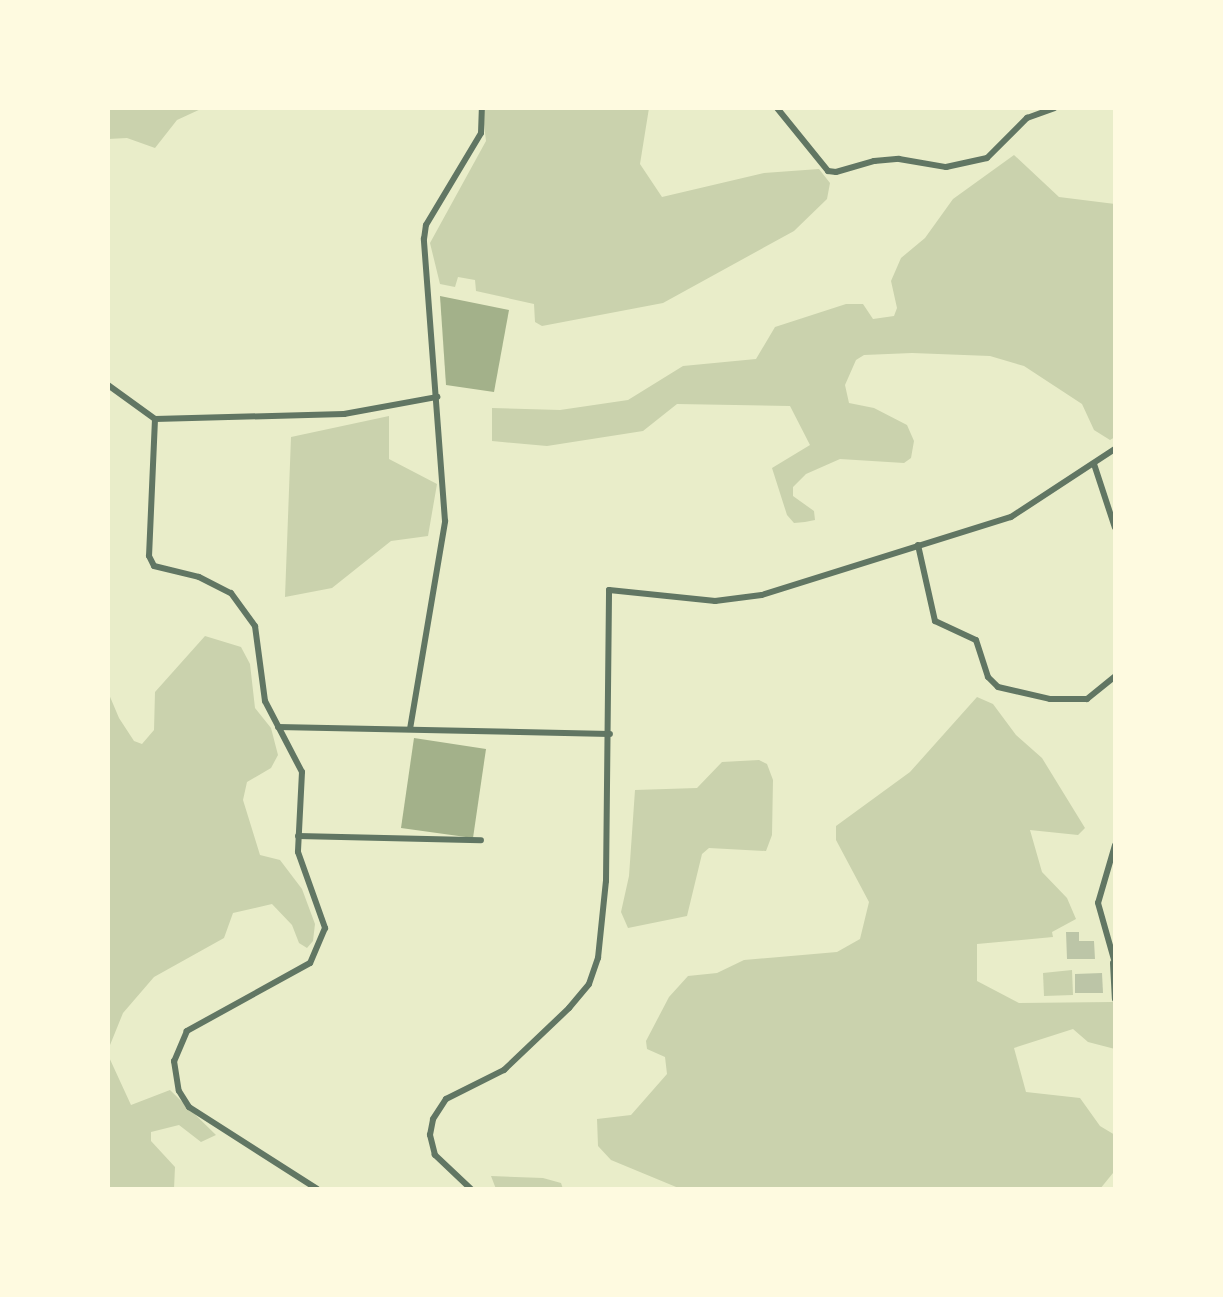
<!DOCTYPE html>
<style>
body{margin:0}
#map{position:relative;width:1223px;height:1297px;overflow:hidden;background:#e9edc9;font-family:"PT Sans Narrow",sans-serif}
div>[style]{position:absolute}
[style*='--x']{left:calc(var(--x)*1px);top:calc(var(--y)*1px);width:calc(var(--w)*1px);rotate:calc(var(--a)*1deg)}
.green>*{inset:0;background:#cad2ad}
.water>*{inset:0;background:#a3b18a}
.building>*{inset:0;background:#bcc5a7}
.minor>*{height:6px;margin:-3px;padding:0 3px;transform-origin:3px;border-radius:3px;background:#617663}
span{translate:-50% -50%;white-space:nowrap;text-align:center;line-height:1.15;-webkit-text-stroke:7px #fefae0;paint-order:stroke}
.frame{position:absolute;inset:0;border:110px solid #fefae0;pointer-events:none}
</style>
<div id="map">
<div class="green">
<i style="clip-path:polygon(108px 108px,203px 108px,177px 120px,155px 148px,127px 138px,108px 139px)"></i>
<i style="clip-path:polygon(482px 108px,649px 108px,640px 164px,662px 197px,764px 173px,819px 169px,830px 183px,827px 199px,794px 231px,663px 303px,542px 326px,535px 322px,534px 304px,476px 291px,475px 280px,458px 277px,455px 287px,440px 284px,430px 243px,486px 141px)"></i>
<i style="clip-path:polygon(1014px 155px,1059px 197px,1115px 204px,1115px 437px,1110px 440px,1094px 430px,1082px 404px,1024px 366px,990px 356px,912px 353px,864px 355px,856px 360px,845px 385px,849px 403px,874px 408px,907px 425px,914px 441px,911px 458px,904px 463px,840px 459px,806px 474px,793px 487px,793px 496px,814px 511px,815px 520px,805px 522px,794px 523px,787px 515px,772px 468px,810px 445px,790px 406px,677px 404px,643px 431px,547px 446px,492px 441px,492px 408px,560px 410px,628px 400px,683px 366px,756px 359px,775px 327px,846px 304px,863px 304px,873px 319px,894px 316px,897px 308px,891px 281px,901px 258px,925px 238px,953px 199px)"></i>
<i style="clip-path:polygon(389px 416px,389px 459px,437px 484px,428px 536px,391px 541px,332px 588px,285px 597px,291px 437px)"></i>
<i style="clip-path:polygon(205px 636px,241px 647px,250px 664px,255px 708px,271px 728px,278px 755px,271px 768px,247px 782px,243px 800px,260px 855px,280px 860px,302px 889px,315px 924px,313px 941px,307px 948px,299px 943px,292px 925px,272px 904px,233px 913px,224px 938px,154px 977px,123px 1013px,108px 1050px,108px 692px,119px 718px,134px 741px,142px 744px,154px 730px,155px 692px)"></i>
<i style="clip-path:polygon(977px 697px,993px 704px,1016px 735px,1042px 758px,1085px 828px,1078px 835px,1030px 830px,1042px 872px,1067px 898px,1076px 919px,1052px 932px,1053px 937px,977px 944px,977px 981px,1019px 1003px,1113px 1002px,1115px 1049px,1088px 1042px,1073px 1029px,1014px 1048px,1026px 1092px,1080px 1098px,1100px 1126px,1115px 1135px,1113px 1173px,1100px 1189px,681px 1189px,611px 1160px,598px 1146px,597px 1119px,631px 1115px,667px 1074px,665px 1057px,647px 1049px,646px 1041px,669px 997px,688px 976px,717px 973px,744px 960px,837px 952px,860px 939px,869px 902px,836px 840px,836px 826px,910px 772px)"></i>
<i style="clip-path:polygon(759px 760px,767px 764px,773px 780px,772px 835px,766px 851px,709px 848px,702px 854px,687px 916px,628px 928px,621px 912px,629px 876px,635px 790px,697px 788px,722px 762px)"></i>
<i style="clip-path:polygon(1072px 970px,1073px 995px,1044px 996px,1043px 973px)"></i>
<i style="clip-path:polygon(108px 1055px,131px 1105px,170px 1090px,216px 1135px,201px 1142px,179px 1125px,151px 1132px,151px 1141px,175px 1167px,174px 1189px,108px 1189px)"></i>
<i style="clip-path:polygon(491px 1176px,543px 1178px,561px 1183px,563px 1189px,496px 1189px)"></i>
</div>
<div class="water">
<i style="clip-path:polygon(440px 296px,509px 310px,494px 392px,446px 385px)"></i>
<i style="clip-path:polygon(414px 738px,486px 749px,473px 838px,401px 828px)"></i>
</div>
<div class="building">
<i style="clip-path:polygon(1066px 932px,1079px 932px,1079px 941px,1094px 941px,1095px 959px,1067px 959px)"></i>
<i style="clip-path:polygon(1102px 973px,1103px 993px,1075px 993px,1075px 974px)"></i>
</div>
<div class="minor">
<i style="--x:777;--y:108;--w:81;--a:51"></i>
<i style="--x:828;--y:171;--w:8;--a:7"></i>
<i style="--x:836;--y:172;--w:40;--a:-16"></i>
<i style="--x:874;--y:161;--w:25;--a:-5"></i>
<i style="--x:899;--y:159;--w:48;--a:9.7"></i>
<i style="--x:946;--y:167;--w:42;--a:-12.4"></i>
<i style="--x:987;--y:158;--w:57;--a:-45"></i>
<i style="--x:1027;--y:118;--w:29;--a:-20"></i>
<i style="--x:108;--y:385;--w:58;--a:35.9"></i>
<i style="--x:155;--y:419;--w:189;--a:-1.5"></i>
<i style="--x:344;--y:414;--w:95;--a:-10.4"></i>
<i style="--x:155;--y:419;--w:137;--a:92.5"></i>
<i style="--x:149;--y:556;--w:11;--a:63"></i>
<i style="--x:154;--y:566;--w:46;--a:13.7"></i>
<i style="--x:199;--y:577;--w:36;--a:27"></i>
<i style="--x:231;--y:593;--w:41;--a:54"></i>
<i style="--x:255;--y:626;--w:76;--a:82.4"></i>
<i style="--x:265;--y:701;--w:80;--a:62.5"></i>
<i style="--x:302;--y:772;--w:80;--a:92.9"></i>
<i style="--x:298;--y:852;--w:81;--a:70.4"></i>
<i style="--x:325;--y:928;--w:38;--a:113"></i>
<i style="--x:310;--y:963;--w:141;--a:151.1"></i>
<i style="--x:187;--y:1031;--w:33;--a:113"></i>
<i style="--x:174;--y:1061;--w:30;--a:81"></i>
<i style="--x:179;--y:1091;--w:19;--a:58"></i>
<i style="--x:189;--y:1107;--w:152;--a:32.6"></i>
<i style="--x:1094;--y:464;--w:67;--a:71.8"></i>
<i style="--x:918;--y:545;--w:78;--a:77.4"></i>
<i style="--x:935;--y:621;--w:45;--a:24.9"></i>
<i style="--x:976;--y:640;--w:39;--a:72"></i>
<i style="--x:988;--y:677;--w:14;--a:45"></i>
<i style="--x:998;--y:687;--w:53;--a:13"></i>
<i style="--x:1050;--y:699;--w:37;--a:0"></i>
<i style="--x:1087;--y:699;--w:36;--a:-39"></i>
<i style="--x:278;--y:727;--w:332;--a:1.2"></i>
<i style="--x:410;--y:729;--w:211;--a:-80.4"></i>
<i style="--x:445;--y:521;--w:283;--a:-94.3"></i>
<i style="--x:424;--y:239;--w:14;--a:-82"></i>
<i style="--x:426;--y:225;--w:107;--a:-59.1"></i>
<i style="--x:481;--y:133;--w:25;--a:-88"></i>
<i style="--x:298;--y:836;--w:183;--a:1.3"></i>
<i style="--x:1115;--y:845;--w:60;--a:106.3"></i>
<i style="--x:1098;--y:903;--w:62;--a:74.2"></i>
<i style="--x:1113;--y:963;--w:36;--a:87"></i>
<i style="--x:471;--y:1189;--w:50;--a:-136.6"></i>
<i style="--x:435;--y:1155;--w:21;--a:-104"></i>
<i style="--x:430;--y:1135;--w:16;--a:-79"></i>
<i style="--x:433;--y:1119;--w:24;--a:-57"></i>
<i style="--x:446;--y:1099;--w:65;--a:-26.6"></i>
<i style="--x:504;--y:1070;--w:90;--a:-43.6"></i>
<i style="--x:569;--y:1008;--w:31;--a:-50"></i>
<i style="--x:589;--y:984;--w:28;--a:-71"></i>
<i style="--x:598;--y:958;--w:77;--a:-84.1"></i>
<i style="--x:606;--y:881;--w:291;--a:-89.4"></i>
<i style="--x:609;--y:590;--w:107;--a:5.9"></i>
<i style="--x:715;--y:601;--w:47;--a:-7.3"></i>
<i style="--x:762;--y:595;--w:261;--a:-17.4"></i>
<i style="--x:1011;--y:517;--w:124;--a:-33.2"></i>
</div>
<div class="frame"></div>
</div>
